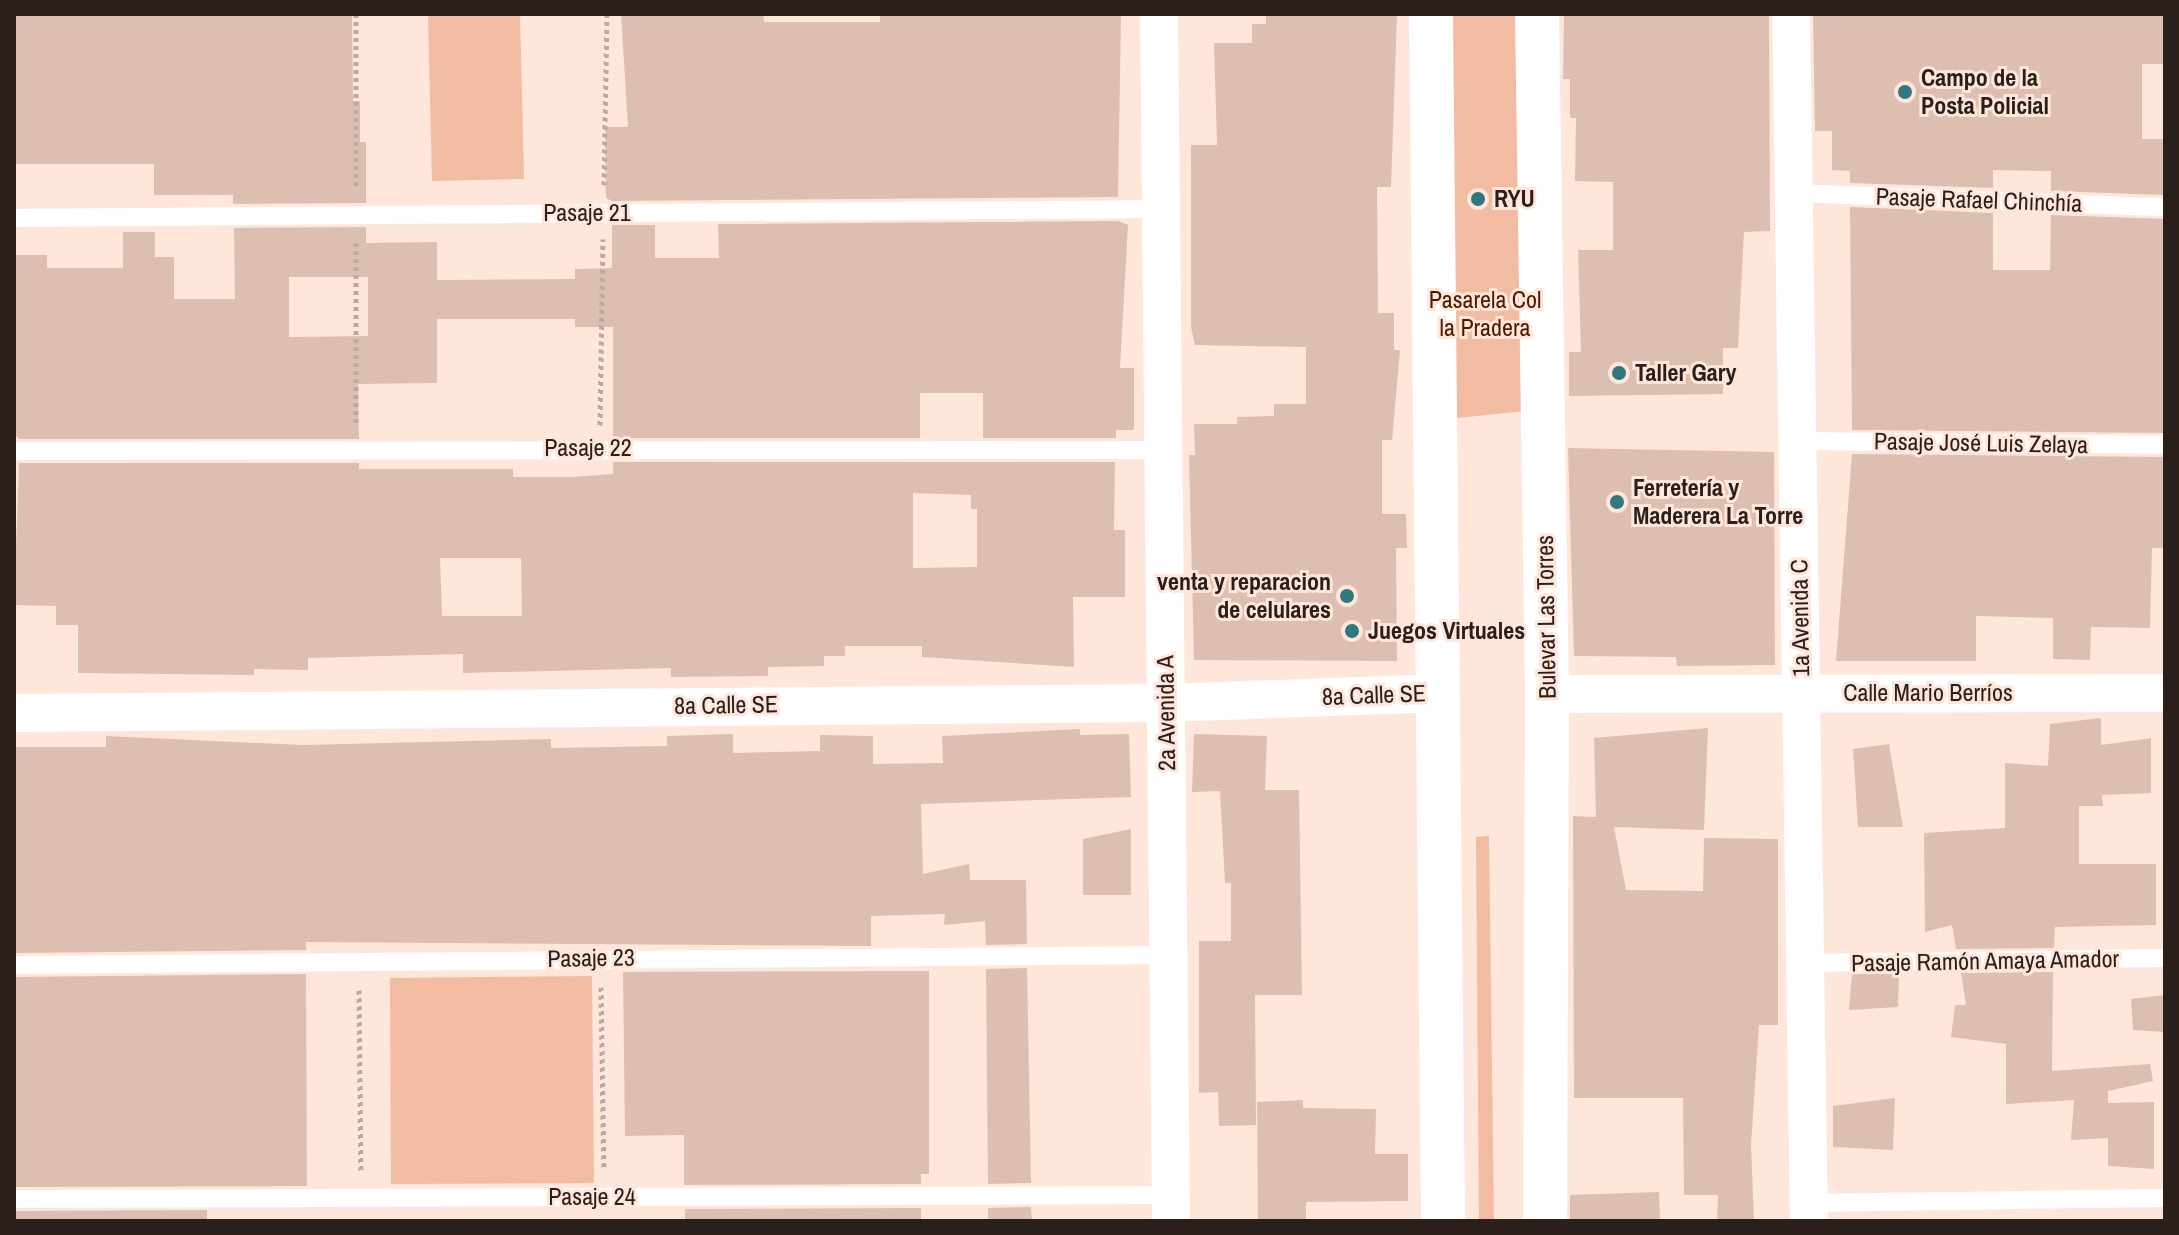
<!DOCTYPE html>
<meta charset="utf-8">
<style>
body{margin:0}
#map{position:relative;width:2179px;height:1235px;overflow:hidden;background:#fee6da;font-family:"Archivo Narrow",sans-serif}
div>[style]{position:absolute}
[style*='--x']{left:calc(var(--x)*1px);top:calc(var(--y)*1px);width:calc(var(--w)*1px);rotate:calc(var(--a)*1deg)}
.green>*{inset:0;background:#f2bca3}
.building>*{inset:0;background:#dcbfb1}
.path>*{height:5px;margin-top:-2.5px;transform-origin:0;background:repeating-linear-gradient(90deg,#bda9a0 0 4px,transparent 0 8px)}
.service>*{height:18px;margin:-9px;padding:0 9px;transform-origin:9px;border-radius:9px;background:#fff}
.minor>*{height:38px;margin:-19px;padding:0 19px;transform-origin:19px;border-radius:19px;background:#fff}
.tertiary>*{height:44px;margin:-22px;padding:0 22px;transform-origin:22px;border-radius:22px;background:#fff}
.dots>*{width:22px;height:22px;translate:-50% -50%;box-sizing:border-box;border:4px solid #fee6da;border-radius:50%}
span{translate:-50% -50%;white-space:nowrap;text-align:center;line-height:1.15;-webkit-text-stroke:6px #fee6da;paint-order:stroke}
.poi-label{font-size:24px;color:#2a1f1a;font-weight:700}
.left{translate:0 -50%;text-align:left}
.right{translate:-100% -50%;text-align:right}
.street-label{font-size:24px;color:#2a1f1a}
.park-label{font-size:24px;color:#4c1a00}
.frame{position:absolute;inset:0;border:16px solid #2a1f1a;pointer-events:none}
</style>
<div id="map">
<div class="green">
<i style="clip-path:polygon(428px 14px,520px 14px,524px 179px,432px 181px)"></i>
<i style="clip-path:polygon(1447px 14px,1516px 14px,1525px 411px,1448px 419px)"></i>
<i style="clip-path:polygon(1489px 836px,1494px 1221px,1479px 1221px,1476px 837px)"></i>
<i style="clip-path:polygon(592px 976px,594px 1183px,391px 1184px,390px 978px)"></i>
</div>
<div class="building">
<i style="clip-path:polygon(14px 14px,352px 14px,353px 101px,360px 101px,360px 142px,366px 142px,366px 203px,233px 204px,233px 195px,154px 195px,154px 164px,14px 164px)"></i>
<i style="clip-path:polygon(621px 14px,763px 14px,764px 22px,880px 22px,880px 14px,1121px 14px,1118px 197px,612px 201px,606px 198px,605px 127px,628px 127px)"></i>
<i style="clip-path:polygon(1266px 14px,1397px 14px,1391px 187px,1377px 187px,1378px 313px,1394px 313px,1394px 350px,1400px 350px,1392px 440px,1382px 440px,1382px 514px,1406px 514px,1407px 548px,1396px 548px,1397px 661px,1194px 660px,1189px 455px,1195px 455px,1194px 424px,1237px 424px,1237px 417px,1274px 416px,1274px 404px,1306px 404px,1306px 347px,1195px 345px,1191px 327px,1191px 145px,1217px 145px,1214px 43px,1252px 43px,1252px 24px,1266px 24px)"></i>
<i style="clip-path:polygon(1564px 14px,1769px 14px,1770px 231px,1744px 232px,1738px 348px,1723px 348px,1723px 394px,1569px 396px,1569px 352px,1581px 352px,1578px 250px,1613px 250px,1613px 182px,1575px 181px,1576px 118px,1570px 118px,1570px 79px,1563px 79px)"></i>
<i style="clip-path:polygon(1813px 14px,2165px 14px,2165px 64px,2142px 64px,2142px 139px,2165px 139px,2165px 195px,2051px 191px,2051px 171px,1993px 170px,1993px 188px,1850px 183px,1850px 171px,1832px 170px,1832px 131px,1815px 131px)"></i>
<i style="clip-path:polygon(1850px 207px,1993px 213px,1993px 270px,2050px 270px,2051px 215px,2165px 219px,2165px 433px,1852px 430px)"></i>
<i style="clip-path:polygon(evenodd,1118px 221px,1128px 225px,1120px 368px,1134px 368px,1134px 430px,1116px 430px,1116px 438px,983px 438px,983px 393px,920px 393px,920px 438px,613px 438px,613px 327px,575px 327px,575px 319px,437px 319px,437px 383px,358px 384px,359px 439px,19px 439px,14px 433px,14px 255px,47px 255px,47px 268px,123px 268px,123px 232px,155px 232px,155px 257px,174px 257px,174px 299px,235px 299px,234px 228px,366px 227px,366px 243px,437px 242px,437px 280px,575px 279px,575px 269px,612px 268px,612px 225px,655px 225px,655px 258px,719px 258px,718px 224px,1118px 221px,289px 277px,368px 277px,368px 336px,289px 337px,289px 277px)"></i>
<i style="clip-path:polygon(1568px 448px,1774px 452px,1775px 665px,1677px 666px,1676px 657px,1574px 656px)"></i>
<i style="clip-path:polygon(1852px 454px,2165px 457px,2165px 548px,2152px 548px,2150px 628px,2091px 627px,2090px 660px,2053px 659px,2053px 618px,1976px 616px,1976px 661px,1836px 661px)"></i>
<i style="clip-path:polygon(evenodd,613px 462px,1115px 462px,1114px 530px,1125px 530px,1125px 597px,1073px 597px,1074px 667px,922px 657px,922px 646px,845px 646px,845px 656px,824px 656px,824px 666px,768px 667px,768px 676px,671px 677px,671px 668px,463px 673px,463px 654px,308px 658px,308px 670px,254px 669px,254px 675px,78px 673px,78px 625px,56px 625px,56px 606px,14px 605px,19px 463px,359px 463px,359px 469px,513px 469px,513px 477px,571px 477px,613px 474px,613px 462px,913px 493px,971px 495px,971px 509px,977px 509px,977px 567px,913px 568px,913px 493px,613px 462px,440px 558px,521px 558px,522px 616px,442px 616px,440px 558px)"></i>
<i style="clip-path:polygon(2101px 718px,2101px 745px,2151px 738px,2151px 793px,2102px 795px,2103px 806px,2079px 806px,2079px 864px,2156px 864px,2156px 925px,2055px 927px,2054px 948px,1956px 949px,1952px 925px,1925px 932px,1924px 833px,2005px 828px,2005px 763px,2048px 766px,2050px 724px)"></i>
<i style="clip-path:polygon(1708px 728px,1704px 830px,1614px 827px,1626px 890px,1703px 891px,1704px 838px,1778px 839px,1778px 1025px,1759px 1025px,1751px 1145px,1754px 1221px,1717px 1221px,1718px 1195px,1684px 1195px,1683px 1098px,1574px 1098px,1573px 816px,1596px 817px,1594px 738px)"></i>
<i style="clip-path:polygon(1080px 729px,1080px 735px,1129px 734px,1131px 797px,921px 804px,923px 874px,969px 864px,970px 880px,1026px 880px,1027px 944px,986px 945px,985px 921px,944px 925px,945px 914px,871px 916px,871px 946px,306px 942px,306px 950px,14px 953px,14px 747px,106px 747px,106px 736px,302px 745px,551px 739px,551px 748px,667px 746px,667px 736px,733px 734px,733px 753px,820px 751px,820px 735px,873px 736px,873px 764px,943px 763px,942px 736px)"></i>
<i style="clip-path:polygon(1194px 734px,1267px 736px,1265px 790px,1299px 790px,1302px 995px,1255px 995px,1256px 1125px,1219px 1126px,1218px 1092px,1199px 1093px,1199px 941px,1231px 941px,1231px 883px,1225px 883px,1220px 791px,1192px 792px)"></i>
<i style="clip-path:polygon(1889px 744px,1903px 827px,1858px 827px,1853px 749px)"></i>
<i style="clip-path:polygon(1131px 829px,1131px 895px,1083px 895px,1083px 839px)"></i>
<i style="clip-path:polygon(1027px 968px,1031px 1183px,988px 1184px,986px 969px)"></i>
<i style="clip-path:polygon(929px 971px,929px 1174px,921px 1174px,921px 1184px,684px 1185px,684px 1135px,625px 1136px,623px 972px)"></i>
<i style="clip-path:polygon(2053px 972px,2052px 1071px,2150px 1064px,2153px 1081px,2108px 1091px,2108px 1103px,2154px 1102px,2154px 1169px,2108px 1166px,2108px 1138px,2071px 1140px,2074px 1100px,2006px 1104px,2006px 1044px,1951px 1037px,1955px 1005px,1966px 1005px,1961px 973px)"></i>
<i style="clip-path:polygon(306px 974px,307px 1186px,14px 1187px,14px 977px)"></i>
<i style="clip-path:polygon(1852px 974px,1899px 974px,1898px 1007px,1849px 1010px)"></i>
<i style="clip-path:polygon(2165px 995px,2165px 1032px,2133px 1030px,2131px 999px)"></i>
<i style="clip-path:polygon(1895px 1098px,1893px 1150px,1833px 1147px,1833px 1106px)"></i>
<i style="clip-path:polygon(1303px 1100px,1303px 1108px,1376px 1109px,1375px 1154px,1408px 1154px,1408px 1201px,1306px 1202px,1306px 1221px,1258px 1221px,1257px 1102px)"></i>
<i style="clip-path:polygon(1659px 1192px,1660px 1221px,1570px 1221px,1570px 1195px)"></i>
<i style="clip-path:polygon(1031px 1207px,1032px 1221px,988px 1221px,988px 1208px)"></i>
<i style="clip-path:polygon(921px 1208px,921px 1221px,685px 1221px,685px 1209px)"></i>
<i style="clip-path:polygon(207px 1210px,207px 1221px,14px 1221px,14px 1211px)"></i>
</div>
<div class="path">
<i style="--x:356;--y:14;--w:175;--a:90"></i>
<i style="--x:604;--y:185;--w:171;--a:-89"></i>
<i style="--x:356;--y:243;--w:182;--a:90"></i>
<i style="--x:600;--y:425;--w:186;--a:-89.1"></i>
<i style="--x:601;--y:987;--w:182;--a:89.1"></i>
<i style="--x:359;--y:990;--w:182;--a:89.4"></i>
</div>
<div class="service">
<i style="--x:1794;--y:193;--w:371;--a:2.2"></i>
<i style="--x:14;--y:218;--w:1147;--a:-0.45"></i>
<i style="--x:1797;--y:441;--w:368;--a:0.6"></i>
<i style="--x:14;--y:451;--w:1149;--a:-0.05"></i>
<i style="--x:1805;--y:963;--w:360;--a:-0.8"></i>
<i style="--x:14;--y:965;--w:1154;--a:-0.5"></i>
<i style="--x:14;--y:1199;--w:1157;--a:-0.2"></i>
<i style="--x:1808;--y:1203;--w:357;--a:-0.8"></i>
</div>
<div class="minor">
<i style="--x:1159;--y:14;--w:1207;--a:89.43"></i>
<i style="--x:1791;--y:14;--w:1207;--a:89.15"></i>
<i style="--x:1547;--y:694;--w:618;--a:-0.09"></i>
<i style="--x:14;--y:713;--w:1152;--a:-0.5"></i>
<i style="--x:1166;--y:703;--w:273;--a:-2.1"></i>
</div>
<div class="tertiary">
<i style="--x:1431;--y:14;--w:1207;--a:89.43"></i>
<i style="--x:1537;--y:14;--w:680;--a:89.16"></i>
<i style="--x:1547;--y:694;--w:527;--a:90.22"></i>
</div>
<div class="dots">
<i style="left:1905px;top:92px;background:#2f787d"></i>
<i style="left:1478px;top:199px;background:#2f787d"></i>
<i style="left:1619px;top:373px;background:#2f787d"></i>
<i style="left:1617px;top:502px;background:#2f787d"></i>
<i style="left:1347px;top:596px;background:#2f787d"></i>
<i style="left:1352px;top:631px;background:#2f787d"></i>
</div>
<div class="poi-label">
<span class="left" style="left:1921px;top:92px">Campo de la<br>Posta Policial</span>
<span class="left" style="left:1494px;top:199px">RYU</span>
<span class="left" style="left:1635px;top:373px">Taller Gary</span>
<span class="left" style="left:1633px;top:502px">Ferretería y<br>Maderera La Torre</span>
<span class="right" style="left:1331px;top:596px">venta y reparacion<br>de celulares</span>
<span class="left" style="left:1368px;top:631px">Juegos Virtuales</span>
</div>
<div class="street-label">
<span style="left:1979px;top:200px;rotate:2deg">Pasaje Rafael Chinchía</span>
<span style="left:587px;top:213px">Pasaje 21</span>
<span style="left:1981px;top:443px;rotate:1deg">Pasaje José Luis Zelaya</span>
<span style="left:588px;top:448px">Pasaje 22</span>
<span style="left:1546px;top:617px;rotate:-91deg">Bulevar Las Torres</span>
<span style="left:1800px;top:618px;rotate:-91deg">1a Avenida C</span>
<span style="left:1928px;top:693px">Calle Mario Berríos</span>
<span style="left:1374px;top:695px;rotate:-2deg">8a Calle SE</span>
<span style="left:726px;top:705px;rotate:-1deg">8a Calle SE</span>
<span style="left:1166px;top:713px;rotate:-91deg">2a Avenida A</span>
<span style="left:591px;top:958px;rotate:-1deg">Pasaje 23</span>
<span style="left:1985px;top:961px;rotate:-1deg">Pasaje Ramón Amaya Amador</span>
<span style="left:592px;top:1197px">Pasaje 24</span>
</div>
<div class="park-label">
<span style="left:1485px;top:314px">Pasarela Col<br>la Pradera</span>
</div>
<div class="frame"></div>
</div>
